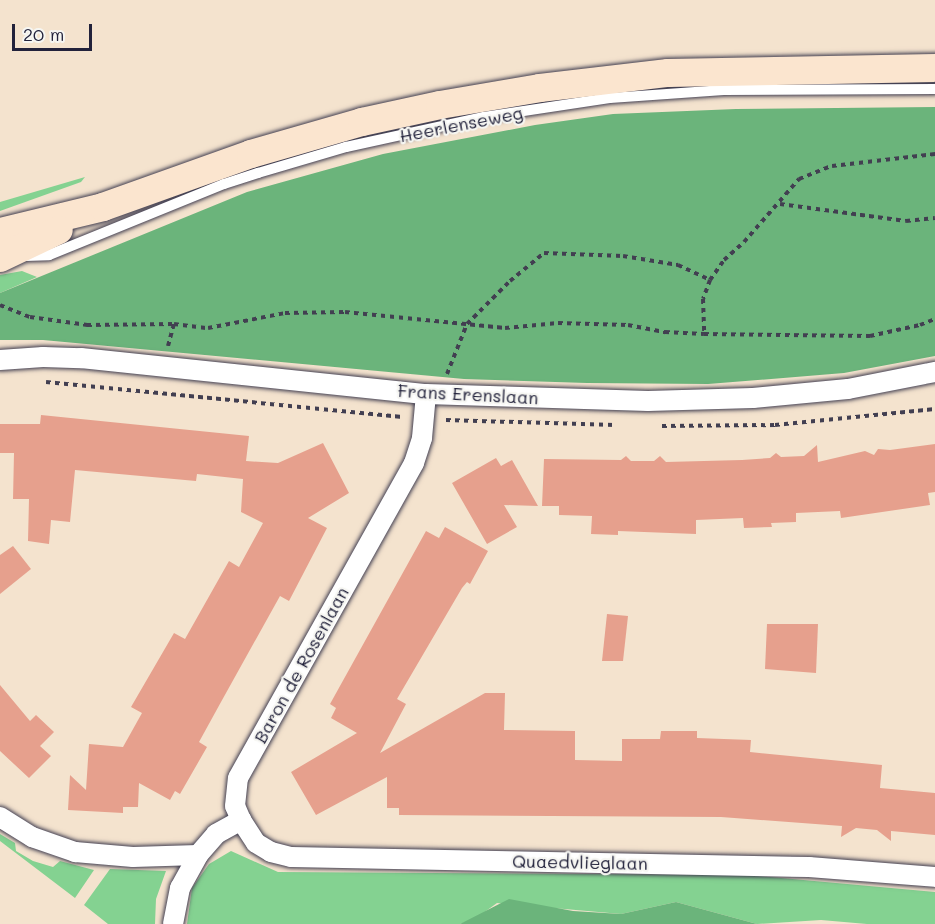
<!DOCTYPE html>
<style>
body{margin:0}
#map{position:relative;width:935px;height:924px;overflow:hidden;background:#f4e3ce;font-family:Mali,sans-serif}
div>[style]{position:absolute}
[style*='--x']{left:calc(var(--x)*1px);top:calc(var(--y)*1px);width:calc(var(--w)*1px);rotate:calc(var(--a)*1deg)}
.green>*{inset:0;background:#84d291}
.forest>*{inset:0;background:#6bb47b}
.building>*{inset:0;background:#e6a08d}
.path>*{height:4px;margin-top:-2px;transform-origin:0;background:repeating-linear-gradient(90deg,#423f51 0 4.5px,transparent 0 9px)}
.roads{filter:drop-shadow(0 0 2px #423f51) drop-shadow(0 0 2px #423f51)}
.service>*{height:10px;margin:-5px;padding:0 5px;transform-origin:5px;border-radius:5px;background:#fff}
.minor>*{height:20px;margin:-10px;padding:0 10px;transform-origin:10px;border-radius:10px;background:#fff}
.secondary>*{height:28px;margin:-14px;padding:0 14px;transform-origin:14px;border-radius:14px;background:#fbe5cf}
span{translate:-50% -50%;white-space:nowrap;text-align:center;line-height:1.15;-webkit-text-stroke:4.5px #f6f6f2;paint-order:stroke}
.street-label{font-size:18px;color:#22223b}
.scale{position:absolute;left:12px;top:24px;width:80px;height:27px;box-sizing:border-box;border:3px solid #22223b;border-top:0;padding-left:8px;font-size:18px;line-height:21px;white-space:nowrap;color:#22223b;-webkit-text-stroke:4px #f6f6f2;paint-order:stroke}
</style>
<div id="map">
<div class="green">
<i style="clip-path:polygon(85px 177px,81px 182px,0 211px,0 202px)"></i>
<i style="clip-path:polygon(22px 271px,37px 277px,0 293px,0 275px)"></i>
<i style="clip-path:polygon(0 834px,15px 843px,16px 851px,33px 861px,53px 867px,60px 861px,94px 870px,75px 898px,0 841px)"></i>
<i style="clip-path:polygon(231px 851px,278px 872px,747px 875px,935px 892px,935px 924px,867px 924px,821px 920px,757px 924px,676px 902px,621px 914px,497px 903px,475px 919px,460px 924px,187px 924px,192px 888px,209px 864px)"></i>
<i style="clip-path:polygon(110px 869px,166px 871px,156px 899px,155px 924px,108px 924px,84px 905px)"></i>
</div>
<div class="forest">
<i style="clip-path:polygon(935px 107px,935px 356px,844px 373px,708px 384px,587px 383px,464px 379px,43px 340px,0 340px,0 293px,247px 192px,383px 154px,535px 125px,613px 114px,736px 109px)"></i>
<i style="clip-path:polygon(509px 899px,573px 911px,621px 914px,676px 902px,757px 924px,460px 924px)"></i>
</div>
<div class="building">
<i style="clip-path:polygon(41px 415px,249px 436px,246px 461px,278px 463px,323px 443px,349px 493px,308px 518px,327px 528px,289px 601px,280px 596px,221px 702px,199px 742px,207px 747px,180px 794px,175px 791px,170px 800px,139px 783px,138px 807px,123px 807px,123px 813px,68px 810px,70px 775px,86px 790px,89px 744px,123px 747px,142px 713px,131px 707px,174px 633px,185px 639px,229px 561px,239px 567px,263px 523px,241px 512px,243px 479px,197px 474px,196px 481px,75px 470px,70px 522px,51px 520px,49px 544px,28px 541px,29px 499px,13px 499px,14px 453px,0 453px,0 424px,40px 424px)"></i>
<i style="clip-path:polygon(935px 444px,935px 492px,928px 493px,930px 505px,841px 518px,840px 511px,796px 513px,796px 522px,771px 523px,772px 527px,744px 528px,743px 518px,696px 520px,696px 534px,618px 531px,618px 535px,591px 534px,592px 516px,559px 515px,559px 506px,542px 506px,544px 459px,621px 460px,626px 456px,631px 461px,654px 461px,660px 456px,666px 462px,742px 460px,770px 458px,776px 453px,781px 457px,804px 456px,817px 445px,818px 462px,865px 451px,874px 455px,878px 449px,890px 450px)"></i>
<i style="clip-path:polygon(496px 458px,501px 466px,512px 460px,538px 506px,504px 505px,517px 527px,487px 544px,452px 483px)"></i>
<i style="clip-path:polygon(445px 527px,488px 551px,470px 584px,467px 582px,462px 588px,397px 699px,406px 704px,380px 753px,485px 693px,505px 693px,504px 730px,575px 731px,575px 760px,622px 761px,622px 739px,660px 739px,661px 731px,697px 731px,697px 738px,751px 740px,750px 752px,882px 765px,880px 788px,935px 793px,935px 835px,891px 831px,891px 841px,877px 830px,856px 828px,841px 837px,842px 826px,721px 817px,399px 815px,399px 808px,387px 808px,387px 777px,316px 815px,291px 772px,357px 733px,331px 718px,336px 708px,330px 704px,426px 531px,439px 538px)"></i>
<i style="clip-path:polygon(13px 546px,31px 569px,0 594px,0 555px)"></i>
<i style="clip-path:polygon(607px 614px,628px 616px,623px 661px,602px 661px)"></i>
<i style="clip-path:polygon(767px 624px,818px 624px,816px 673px,765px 669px)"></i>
<i style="clip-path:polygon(0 685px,30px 721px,36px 715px,54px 732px,40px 746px,51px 756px,29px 778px,0 751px)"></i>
</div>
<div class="path">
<i style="--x:780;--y:204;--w:127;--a:7.7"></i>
<i style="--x:906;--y:221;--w:29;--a:-6"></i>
<i style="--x:710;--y:280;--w:24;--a:-55"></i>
<i style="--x:724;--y:260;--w:27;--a:-42"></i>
<i style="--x:744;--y:242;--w:84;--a:-48.9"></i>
<i style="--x:799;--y:179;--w:35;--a:-22"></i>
<i style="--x:832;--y:166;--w:104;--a:-6.6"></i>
<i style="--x:0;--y:305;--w:32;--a:22"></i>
<i style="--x:30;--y:317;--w:58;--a:8"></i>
<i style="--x:87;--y:325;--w:87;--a:-0.7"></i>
<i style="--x:174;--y:324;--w:34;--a:7"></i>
<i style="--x:208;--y:328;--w:78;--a:-11"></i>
<i style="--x:285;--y:313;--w:60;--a:-1"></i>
<i style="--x:345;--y:312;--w:161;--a:5.7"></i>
<i style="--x:505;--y:328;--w:53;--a:-5.4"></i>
<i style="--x:558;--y:323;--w:70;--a:1.6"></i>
<i style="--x:628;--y:325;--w:38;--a:11"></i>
<i style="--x:665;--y:332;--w:39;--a:3"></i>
<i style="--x:704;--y:334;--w:166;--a:0.7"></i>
<i style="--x:870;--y:336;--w:51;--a:-12.4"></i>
<i style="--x:920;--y:325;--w:16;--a:-22"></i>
<i style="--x:168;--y:346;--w:23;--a:-75"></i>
<i style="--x:447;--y:374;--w:54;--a:-68.2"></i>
<i style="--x:467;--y:324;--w:61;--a:-45"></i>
<i style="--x:510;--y:281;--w:44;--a:-39.5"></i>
<i style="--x:544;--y:253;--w:79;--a:2.2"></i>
<i style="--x:623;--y:256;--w:56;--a:9.3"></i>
<i style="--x:678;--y:265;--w:35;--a:25"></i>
<i style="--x:710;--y:280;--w:20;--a:110"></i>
<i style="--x:703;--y:299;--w:35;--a:88"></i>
<i style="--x:46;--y:382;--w:358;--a:5.6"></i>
<i style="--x:446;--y:420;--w:169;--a:1.7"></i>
<i style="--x:662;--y:426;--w:113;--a:-0.5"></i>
<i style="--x:775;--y:425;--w:161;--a:-5.7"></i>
</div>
<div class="roads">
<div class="service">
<i style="--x:25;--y:256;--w:24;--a:-2"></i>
<i style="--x:49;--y:255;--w:189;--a:-22.1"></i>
<i style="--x:224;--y:184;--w:36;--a:-18"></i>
<i style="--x:258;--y:173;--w:92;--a:-16.5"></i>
<i style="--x:346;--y:147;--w:141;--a:-12.3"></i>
<i style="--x:484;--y:117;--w:127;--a:-8.6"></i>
<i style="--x:610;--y:98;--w:114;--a:-4"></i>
<i style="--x:724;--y:90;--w:211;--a:-0.3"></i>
</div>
<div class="minor">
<i style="--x:0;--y:360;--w:43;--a:-4"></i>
<i style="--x:43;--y:357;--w:38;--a:2"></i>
<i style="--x:81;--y:358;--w:347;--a:6"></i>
<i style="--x:426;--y:394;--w:222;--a:1.8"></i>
<i style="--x:648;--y:401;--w:105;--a:-1.6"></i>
<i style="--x:753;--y:398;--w:95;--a:-5.4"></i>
<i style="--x:848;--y:389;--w:89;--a:-11.1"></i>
<i style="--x:0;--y:817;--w:38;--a:32"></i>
<i style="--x:32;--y:837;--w:46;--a:19.2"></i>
<i style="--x:75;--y:852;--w:58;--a:4.9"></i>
<i style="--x:133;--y:857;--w:65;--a:-1.8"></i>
<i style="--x:241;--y:820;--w:27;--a:57"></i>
<i style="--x:256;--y:843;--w:17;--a:31"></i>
<i style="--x:271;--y:852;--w:21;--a:14"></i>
<i style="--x:291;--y:857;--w:518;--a:1.11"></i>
<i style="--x:809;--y:867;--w:126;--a:4.5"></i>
<i style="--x:173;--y:924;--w:37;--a:-79"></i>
<i style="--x:180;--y:888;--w:38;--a:-61"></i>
<i style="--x:198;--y:855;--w:28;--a:-49"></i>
<i style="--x:216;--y:834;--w:29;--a:-29"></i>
<i style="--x:241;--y:820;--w:15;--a:-113"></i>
<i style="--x:235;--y:806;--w:28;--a:-84"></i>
<i style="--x:238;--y:778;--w:361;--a:-60.8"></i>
<i style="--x:414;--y:463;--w:26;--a:-72"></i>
<i style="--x:422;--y:438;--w:44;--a:-84.8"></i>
</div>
<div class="secondary">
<i style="--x:0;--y:232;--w:106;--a:-13.6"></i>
<i style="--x:103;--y:207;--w:157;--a:-19.7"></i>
<i style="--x:251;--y:154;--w:116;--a:-16.1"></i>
<i style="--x:362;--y:122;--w:80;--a:-12.3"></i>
<i style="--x:440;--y:105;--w:101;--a:-9.6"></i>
<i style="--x:540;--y:88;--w:129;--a:-6.7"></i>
<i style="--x:668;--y:73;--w:267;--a:-1.1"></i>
<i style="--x:0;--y:258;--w:65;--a:-25.4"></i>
</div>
</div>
<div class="street-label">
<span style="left:461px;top:124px;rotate:-11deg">Heerlenseweg</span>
<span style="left:468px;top:394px;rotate:3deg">Frans Erenslaan</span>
<span style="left:301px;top:665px;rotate:-61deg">Baron de Rosenlaan</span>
<span style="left:580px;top:862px;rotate:1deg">Quaedvlieglaan</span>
</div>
<div class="scale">20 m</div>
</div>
